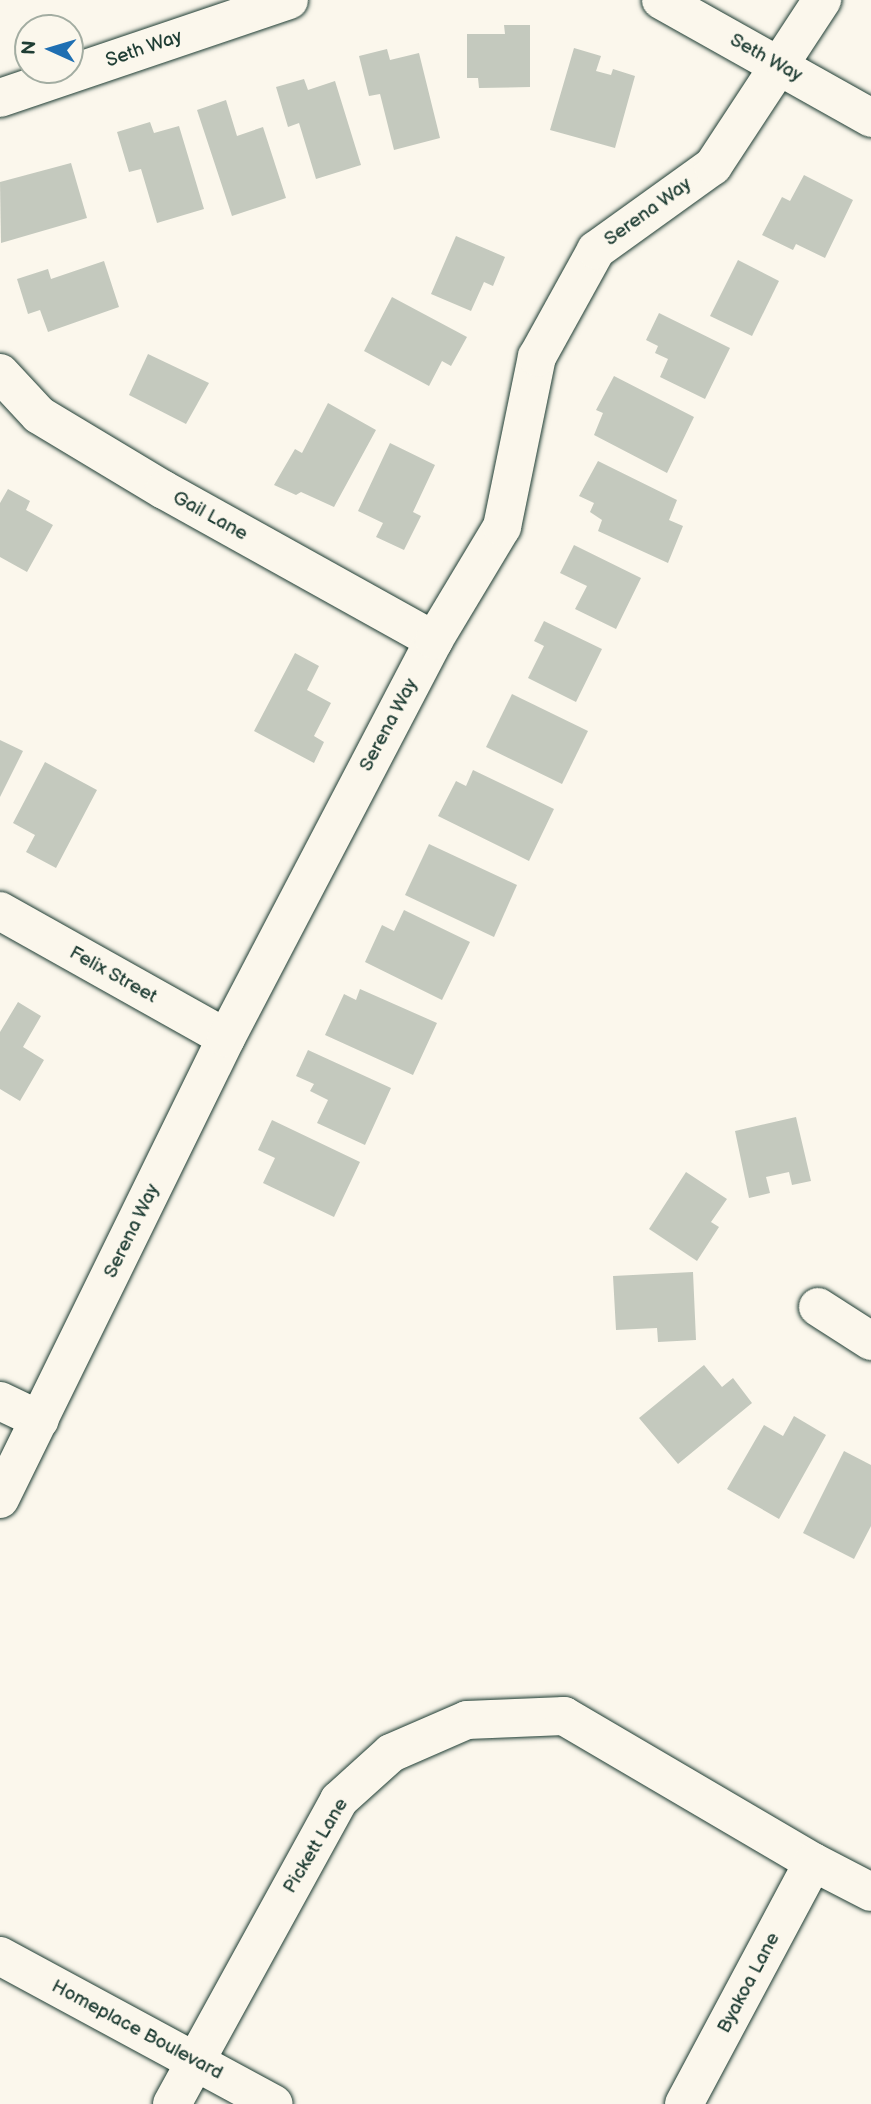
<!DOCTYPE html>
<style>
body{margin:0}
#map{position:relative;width:871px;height:2104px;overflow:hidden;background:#fbf7ec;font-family:"Balsamiq Sans",sans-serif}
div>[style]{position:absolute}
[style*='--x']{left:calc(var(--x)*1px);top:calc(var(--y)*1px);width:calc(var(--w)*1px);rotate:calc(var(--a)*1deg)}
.building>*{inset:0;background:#c4c9be}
.roads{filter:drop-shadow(0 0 2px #1f3d34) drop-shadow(0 0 2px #1f3d34)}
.minor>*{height:38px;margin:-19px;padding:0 19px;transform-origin:19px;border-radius:19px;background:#fbf7ec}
span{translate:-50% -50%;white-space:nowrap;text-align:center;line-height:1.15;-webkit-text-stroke:5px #fbf7ec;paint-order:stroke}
.street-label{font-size:19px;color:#1f3d34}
.north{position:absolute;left:14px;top:14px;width:70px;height:70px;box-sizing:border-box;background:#fbf7ec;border:2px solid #a3ada2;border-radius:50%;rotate:274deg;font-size:19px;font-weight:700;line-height:28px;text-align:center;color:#1f3d34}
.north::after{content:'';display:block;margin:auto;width:24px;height:32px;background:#1f6fb2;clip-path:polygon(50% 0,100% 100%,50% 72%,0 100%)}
</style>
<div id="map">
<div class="building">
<i style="clip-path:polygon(504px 25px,530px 25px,530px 87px,479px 88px,478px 78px,467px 78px,467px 34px,505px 34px)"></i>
<i style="clip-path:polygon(574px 48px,601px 56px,596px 71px,611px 75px,613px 69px,635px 76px,615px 148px,550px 130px)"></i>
<i style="clip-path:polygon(387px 49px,390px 60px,419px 53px,440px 138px,394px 150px,380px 94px,369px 96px,359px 56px)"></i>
<i style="clip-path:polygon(304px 79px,308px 90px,335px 81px,361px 165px,316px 179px,299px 123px,288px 127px,276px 87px)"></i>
<i style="clip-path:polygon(226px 100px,237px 136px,263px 127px,286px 198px,232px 216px,197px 110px)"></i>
<i style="clip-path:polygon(150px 122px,154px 133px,179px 126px,204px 209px,157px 223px,141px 169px,129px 172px,117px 132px)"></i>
<i style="clip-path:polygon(71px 163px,87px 218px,1px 243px,0 182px)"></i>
<i style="clip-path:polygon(804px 175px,853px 200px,825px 258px,796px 244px,793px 250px,762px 235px,782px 197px,790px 201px)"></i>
<i style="clip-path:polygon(456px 236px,505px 257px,493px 286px,484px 282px,471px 311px,431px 294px)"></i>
<i style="clip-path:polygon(738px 260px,779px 281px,752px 336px,710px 316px)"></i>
<i style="clip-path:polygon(104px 261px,119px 307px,48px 332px,40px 310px,28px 314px,17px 279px,48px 269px,51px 279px)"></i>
<i style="clip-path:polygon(392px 297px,467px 337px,451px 366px,442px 361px,429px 386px,364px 351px)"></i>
<i style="clip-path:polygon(659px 313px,730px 348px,705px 399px,660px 377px,668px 359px,655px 353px,658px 346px,646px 340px)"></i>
<i style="clip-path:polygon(148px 354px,209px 383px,186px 424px,129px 395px)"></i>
<i style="clip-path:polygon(614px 376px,694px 417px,667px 473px,594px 435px,603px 413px,596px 410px)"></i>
<i style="clip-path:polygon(328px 403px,376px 430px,334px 507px,301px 492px,296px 495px,274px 485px,295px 449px,302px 453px)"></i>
<i style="clip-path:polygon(390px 443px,435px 465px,413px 512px,421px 516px,404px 550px,376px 537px,383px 523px,358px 511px)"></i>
<i style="clip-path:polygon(598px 461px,677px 500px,669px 520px,683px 526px,668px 563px,598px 531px,602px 520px,590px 512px,594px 503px,579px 496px)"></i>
<i style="clip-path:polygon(8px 489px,30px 501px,26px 510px,53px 525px,27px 572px,0 557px,0 503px)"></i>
<i style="clip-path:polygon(574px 545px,641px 578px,616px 629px,575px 609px,587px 586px,560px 573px)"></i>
<i style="clip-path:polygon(544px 621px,602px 649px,576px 702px,528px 678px,544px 646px,534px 641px)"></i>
<i style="clip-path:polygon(295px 653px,319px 666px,307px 690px,331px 703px,314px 736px,324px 742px,314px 763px,254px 731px)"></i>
<i style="clip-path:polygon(512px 694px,588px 731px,562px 784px,486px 747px)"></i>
<i style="clip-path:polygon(0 740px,23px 751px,0 797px)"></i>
<i style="clip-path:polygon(45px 762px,97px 790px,56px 868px,26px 852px,35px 835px,13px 823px)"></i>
<i style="clip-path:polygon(473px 770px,554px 809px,529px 861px,438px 816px,456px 781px,466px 786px)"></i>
<i style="clip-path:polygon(429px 844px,517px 885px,494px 937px,405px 895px)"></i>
<i style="clip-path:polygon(404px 910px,470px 942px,442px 1000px,365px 962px,382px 925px,394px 931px)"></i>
<i style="clip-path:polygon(360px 989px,437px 1023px,413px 1075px,325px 1035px,344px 994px,356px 1000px)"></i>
<i style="clip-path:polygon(18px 1002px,41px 1016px,23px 1047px,44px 1060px,20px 1101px,0 1089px,0 1032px)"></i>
<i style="clip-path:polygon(308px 1050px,391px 1088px,365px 1145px,317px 1123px,328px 1100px,310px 1091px,314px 1084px,296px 1076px)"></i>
<i style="clip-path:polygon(796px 1117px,811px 1181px,792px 1185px,789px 1172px,766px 1177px,770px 1193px,749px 1198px,735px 1131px)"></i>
<i style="clip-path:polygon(272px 1120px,360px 1162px,334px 1217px,263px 1183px,275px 1158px,258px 1150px)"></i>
<i style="clip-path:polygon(686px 1172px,727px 1199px,711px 1222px,719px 1227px,697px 1261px,649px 1229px)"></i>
<i style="clip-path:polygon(693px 1272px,696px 1340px,658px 1342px,657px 1328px,616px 1330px,613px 1276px)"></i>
<i style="clip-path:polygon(704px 1365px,722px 1387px,733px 1378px,752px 1403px,678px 1464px,639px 1418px)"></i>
<i style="clip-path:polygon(794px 1416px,826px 1435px,779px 1519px,727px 1489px,764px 1425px,783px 1436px)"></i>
<i style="clip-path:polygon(844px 1451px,871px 1465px,871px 1526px,854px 1559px,803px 1533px)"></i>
</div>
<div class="roads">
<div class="minor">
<i style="--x:661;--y:0;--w:241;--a:29.3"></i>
<i style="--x:0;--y:98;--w:305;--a:-18.7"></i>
<i style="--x:0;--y:373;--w:57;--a:47.1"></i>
<i style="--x:39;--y:415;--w:146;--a:31"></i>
<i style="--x:164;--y:490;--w:309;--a:29.1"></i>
<i style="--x:0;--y:911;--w:259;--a:29.3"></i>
<i style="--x:818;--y:1307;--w:63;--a:32.7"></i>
<i style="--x:0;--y:1401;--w:44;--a:25.4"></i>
<i style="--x:0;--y:1499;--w:513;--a:-63.88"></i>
<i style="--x:226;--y:1038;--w:449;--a:-62.4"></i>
<i style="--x:434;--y:640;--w:132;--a:-59"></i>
<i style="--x:502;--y:527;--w:174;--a:-78.4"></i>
<i style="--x:537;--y:357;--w:122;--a:-61.1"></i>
<i style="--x:596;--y:250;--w:144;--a:-35.7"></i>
<i style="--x:713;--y:166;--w:199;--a:-56.7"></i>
<i style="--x:0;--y:1956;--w:311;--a:28.4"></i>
<i style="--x:172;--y:2104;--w:347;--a:-61.2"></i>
<i style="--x:339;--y:1800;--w:70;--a:-42.1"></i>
<i style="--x:391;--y:1753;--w:83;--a:-23.5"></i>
<i style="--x:467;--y:1720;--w:97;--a:-2.4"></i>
<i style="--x:564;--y:1716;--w:289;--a:30.4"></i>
<i style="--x:813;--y:1862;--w:65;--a:27.3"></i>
<i style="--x:684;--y:2104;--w:274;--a:-61.9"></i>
</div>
</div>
<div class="street-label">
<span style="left:144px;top:49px;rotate:-19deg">Seth Way</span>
<span style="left:766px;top:58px;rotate:29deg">Seth Way</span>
<span style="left:648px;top:212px;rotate:-36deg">Serena Way</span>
<span style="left:210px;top:516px;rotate:29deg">Gail Lane</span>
<span style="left:389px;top:725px;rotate:-62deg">Serena Way</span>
<span style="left:113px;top:975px;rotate:29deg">Felix Street</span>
<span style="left:132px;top:1231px;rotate:-64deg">Serena Way</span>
<span style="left:316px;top:1846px;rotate:-59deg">Pickett Lane</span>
<span style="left:749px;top:1983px;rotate:-62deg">Byakoa Lane</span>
<span style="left:137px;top:2030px;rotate:28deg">Homeplace Boulevard</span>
</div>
<div class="north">N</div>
</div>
